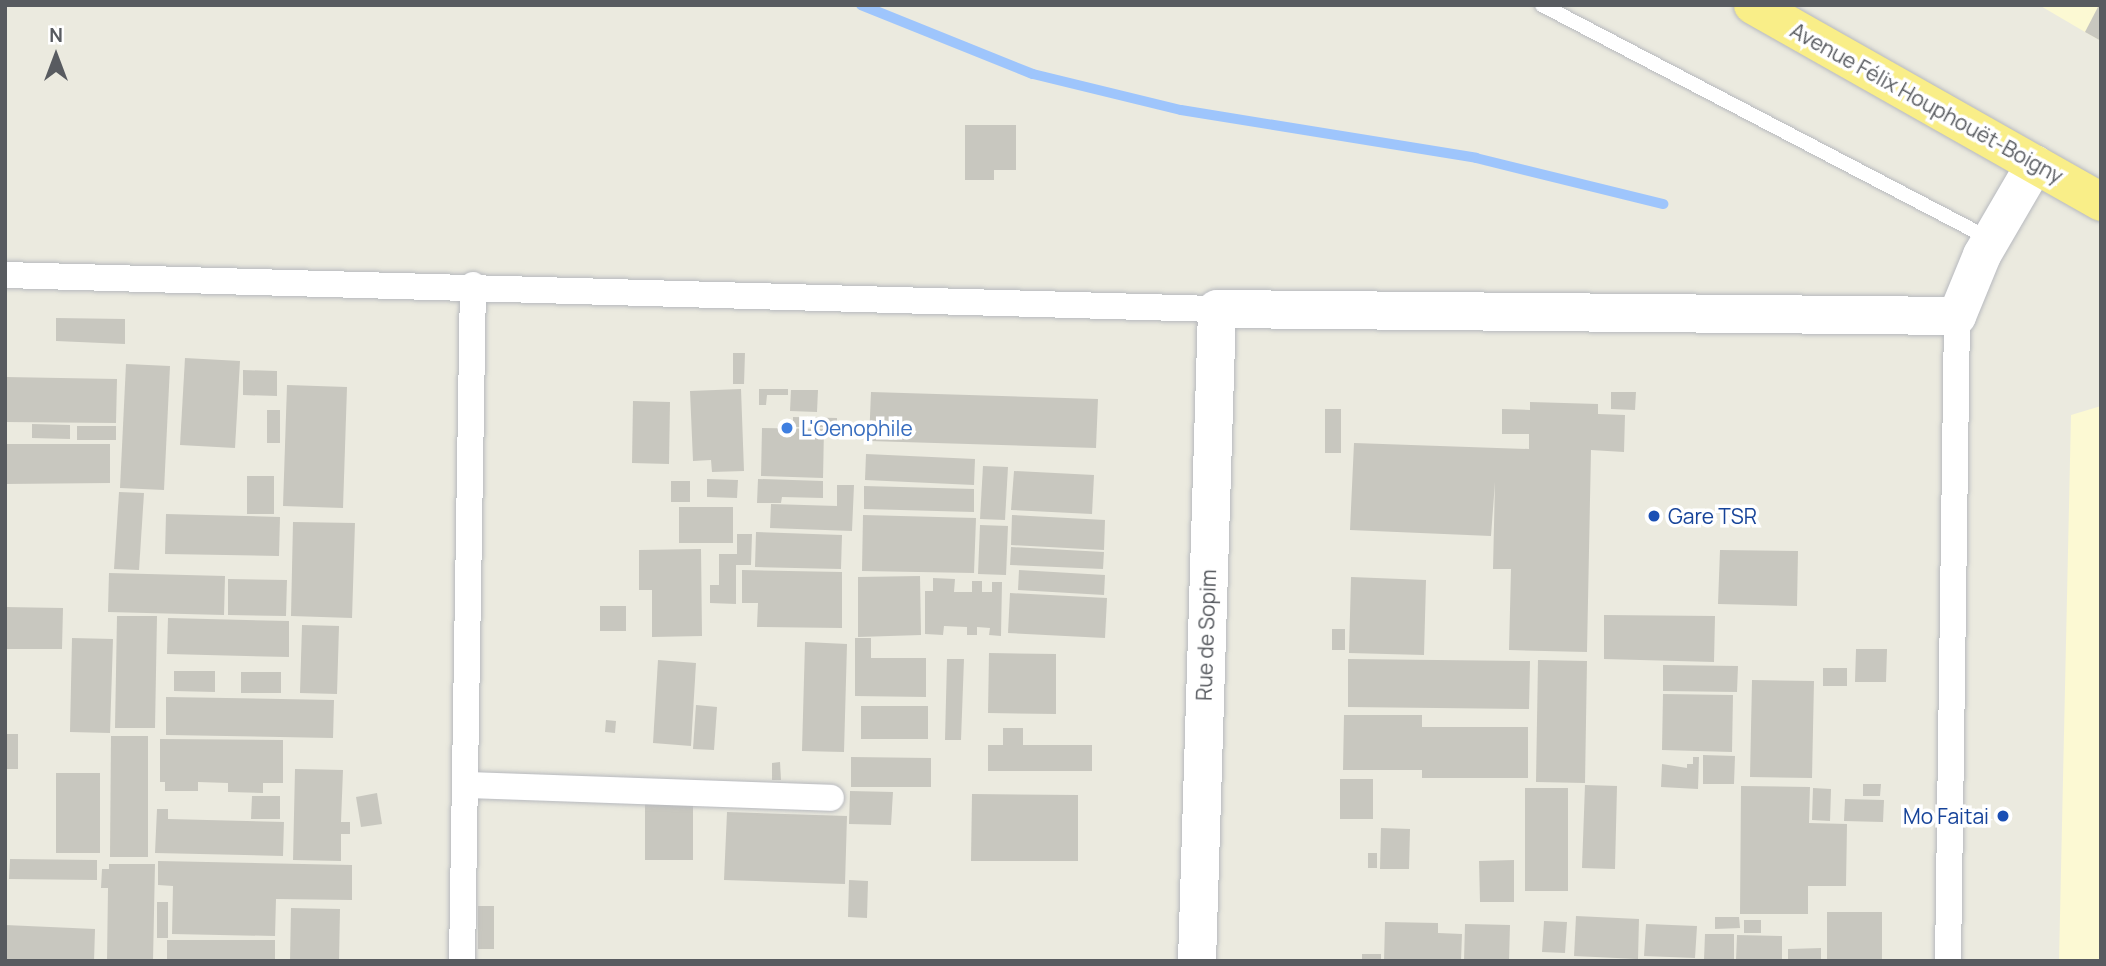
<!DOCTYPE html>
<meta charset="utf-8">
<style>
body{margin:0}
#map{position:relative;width:2106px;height:966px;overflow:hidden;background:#ebeadf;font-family:Manrope,sans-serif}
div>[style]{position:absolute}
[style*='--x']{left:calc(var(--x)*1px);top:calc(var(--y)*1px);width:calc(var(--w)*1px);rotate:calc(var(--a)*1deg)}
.commercial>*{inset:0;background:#fcf9d3}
.stream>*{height:10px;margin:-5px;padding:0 5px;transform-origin:5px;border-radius:5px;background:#9ec5fc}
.building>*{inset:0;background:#c8c7bf}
.roads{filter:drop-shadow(0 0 2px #b7b9be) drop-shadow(0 0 2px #b7b9be)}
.lane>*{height:14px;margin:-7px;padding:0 7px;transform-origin:7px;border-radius:7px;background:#fff}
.street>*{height:26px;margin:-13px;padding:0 13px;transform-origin:13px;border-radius:13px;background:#fff}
.secondary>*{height:38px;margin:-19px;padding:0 19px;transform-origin:19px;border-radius:19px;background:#fff}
.highway>*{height:38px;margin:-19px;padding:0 19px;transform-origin:19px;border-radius:19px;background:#f9ee88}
.dots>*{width:19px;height:19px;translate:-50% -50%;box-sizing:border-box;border:4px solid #fff;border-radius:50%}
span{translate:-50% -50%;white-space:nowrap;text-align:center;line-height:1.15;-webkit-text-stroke:7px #fff;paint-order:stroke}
.street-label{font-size:21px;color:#585b60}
.shop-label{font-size:21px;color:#366cbe}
.left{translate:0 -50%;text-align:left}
.transit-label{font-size:21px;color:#164399}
.right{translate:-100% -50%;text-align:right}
.frame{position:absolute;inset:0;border:7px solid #585b60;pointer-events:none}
.north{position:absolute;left:21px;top:21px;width:70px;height:70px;-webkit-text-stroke:5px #fff;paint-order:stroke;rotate:0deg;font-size:19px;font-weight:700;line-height:28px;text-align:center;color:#585b60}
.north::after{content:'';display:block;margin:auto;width:24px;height:32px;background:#585b60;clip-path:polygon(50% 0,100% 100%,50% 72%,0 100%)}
</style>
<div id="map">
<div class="commercial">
<i style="clip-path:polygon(2039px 5px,2101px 5px,2101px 41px,2085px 32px)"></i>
<i style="clip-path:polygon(2101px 406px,2101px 961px,2059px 961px,2071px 415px)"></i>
</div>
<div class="stream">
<i style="--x:861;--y:5;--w:185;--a:21.9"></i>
<i style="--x:1033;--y:74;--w:152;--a:13.7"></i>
<i style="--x:1181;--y:110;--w:299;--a:9.2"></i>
<i style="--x:1476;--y:158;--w:193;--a:13.8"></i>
</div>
<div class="building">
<i style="clip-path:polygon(2099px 5px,2101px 5px,2101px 41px,2085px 32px)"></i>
<i style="clip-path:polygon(965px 125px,1016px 125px,1016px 170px,994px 170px,994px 180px,965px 180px)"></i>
<i style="clip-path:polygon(56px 318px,125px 319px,125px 344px,56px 341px)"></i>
<i style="clip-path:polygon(733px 353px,745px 353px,744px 384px,733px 384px)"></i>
<i style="clip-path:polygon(185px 358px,240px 361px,235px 448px,180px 445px)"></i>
<i style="clip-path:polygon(126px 364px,170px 366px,164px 490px,120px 488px)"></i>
<i style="clip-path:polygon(243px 370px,277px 371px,277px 396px,243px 395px)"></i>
<i style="clip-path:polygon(5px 377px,117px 379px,116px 423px,5px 422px)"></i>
<i style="clip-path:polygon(287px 385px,347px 387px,343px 508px,283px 506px)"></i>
<i style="clip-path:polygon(741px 389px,744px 471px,712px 472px,711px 460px,693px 461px,690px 391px)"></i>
<i style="clip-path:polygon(759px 389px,788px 389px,788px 395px,767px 395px,766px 405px,759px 405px)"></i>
<i style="clip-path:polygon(791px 390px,818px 390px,817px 412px,790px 411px)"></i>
<i style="clip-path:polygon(871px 392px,1098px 399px,1096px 448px,869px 441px)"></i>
<i style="clip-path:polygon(1611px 392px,1636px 392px,1635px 410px,1611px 409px)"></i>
<i style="clip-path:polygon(633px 401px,670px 402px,669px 464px,632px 463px)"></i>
<i style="clip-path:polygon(1530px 402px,1598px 404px,1598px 414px,1625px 415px,1624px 452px,1591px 450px,1587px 652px,1509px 650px,1511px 569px,1493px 569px,1495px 482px,1491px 536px,1350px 530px,1354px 443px,1529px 449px,1529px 434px,1502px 434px,1502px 409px,1530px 410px)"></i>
<i style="clip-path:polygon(1325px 409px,1341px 409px,1341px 453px,1325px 453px)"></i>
<i style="clip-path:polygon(267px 410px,280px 410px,280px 443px,267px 443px)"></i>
<i style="clip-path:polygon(793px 417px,837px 418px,837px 427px,793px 427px)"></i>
<i style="clip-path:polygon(32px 424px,70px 425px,70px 439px,32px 438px)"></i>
<i style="clip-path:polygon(77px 426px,116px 426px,116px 440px,77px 440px)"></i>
<i style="clip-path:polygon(762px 428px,824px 429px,823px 478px,761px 476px)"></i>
<i style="clip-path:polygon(5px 444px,110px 444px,110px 483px,5px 484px)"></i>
<i style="clip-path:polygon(866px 454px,975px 459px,974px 485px,865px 480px)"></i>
<i style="clip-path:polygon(983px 466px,1008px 467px,1005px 520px,980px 519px)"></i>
<i style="clip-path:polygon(1014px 471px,1094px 475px,1092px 514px,1011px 510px)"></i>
<i style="clip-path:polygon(247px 476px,274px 476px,274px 514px,247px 514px)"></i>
<i style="clip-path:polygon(707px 479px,738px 480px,737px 498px,707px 497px)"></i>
<i style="clip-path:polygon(758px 479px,823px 481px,823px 498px,782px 497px,781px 503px,757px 503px)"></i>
<i style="clip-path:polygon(671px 481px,690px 481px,690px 502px,671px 502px)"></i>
<i style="clip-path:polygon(837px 485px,854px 485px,852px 531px,770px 528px,771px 504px,837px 506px)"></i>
<i style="clip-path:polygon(864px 486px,974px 489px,974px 512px,864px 509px)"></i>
<i style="clip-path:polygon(119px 492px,144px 493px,139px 570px,114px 569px)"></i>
<i style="clip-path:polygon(679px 507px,733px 507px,733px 543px,679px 543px)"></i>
<i style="clip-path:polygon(166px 514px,280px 517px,279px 556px,165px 554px)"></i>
<i style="clip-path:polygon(863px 515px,976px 518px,974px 573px,862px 571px)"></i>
<i style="clip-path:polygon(1012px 515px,1105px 520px,1104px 550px,1011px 545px)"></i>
<i style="clip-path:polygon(293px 522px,355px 523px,352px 618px,291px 616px)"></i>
<i style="clip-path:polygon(980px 525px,1008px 526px,1006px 575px,978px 574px)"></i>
<i style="clip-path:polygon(756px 532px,842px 535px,841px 569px,755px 567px)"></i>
<i style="clip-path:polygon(737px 534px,752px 534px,751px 565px,736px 565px,736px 604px,710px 603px,710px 585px,719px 585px,719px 554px,737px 554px)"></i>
<i style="clip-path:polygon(1011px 547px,1104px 552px,1103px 569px,1010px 565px)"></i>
<i style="clip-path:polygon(701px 549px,702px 636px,652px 637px,652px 590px,639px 590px,639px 550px)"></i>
<i style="clip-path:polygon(1720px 550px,1798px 551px,1797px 606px,1718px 604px)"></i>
<i style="clip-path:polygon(742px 570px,842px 572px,842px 628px,757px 627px,758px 603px,742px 603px)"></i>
<i style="clip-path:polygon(1019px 570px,1105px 575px,1104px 595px,1018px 590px)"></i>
<i style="clip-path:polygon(109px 573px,225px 576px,224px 615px,108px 612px)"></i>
<i style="clip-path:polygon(920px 576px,921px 635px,858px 637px,858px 577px)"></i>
<i style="clip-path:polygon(1351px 577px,1426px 580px,1424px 655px,1349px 653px)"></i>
<i style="clip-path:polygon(933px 578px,955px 579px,954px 592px,972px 592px,972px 581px,982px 581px,982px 592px,992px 592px,992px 582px,1002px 582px,1001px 636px,989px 635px,990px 628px,977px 627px,977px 635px,967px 635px,967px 627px,944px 626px,943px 635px,925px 634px,925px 591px,933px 591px)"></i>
<i style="clip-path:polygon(228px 579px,287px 580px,286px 616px,228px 615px)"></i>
<i style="clip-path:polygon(1010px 593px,1107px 598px,1105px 638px,1008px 633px)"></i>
<i style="clip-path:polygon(600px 606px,626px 606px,626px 631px,600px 631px)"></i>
<i style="clip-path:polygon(5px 607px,63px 608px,62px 649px,5px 649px)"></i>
<i style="clip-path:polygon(1604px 615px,1715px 616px,1714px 662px,1604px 659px)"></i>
<i style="clip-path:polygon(117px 616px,157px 616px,155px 728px,115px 728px)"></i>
<i style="clip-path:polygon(168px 618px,289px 621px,289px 657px,167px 654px)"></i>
<i style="clip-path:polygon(302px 625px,339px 626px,337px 694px,300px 693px)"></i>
<i style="clip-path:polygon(1332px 629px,1345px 629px,1345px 650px,1332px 650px)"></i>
<i style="clip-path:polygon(72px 638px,113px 639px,110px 733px,70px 732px)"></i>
<i style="clip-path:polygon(855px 638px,871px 638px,871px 658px,926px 658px,926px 697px,855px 696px)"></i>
<i style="clip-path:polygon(805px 642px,847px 644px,844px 752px,802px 751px)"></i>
<i style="clip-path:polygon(1856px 649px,1887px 649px,1886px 682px,1855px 682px)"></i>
<i style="clip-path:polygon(989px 653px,1056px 654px,1056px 714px,988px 713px)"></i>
<i style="clip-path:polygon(947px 659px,964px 659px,961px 740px,945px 740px)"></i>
<i style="clip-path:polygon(1348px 659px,1530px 661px,1529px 709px,1348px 707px)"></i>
<i style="clip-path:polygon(658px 660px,696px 663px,691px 746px,653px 743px)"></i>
<i style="clip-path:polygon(1538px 660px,1587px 661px,1585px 783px,1536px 782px)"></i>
<i style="clip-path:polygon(1663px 665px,1738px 666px,1737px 692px,1663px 691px)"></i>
<i style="clip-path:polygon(1823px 668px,1847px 668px,1847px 686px,1823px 686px)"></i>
<i style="clip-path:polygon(174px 671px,215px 671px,215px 692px,174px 691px)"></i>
<i style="clip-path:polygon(241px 672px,281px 672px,281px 693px,241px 693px)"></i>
<i style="clip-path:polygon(1752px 680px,1814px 681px,1812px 778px,1750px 777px)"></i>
<i style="clip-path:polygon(1663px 694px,1733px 695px,1732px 752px,1662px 750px)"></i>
<i style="clip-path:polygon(166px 697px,334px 700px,333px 738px,166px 735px)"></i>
<i style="clip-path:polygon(696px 705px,717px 707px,714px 750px,693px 749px)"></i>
<i style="clip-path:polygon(861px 706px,928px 706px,928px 739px,861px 739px)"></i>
<i style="clip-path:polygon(1344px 715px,1422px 715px,1422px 727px,1528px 727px,1528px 778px,1422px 778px,1422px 770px,1343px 770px)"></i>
<i style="clip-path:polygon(606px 720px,616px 721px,615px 733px,605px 732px)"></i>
<i style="clip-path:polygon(1003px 728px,1023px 728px,1023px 745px,1092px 745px,1092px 771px,988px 771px,988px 745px,1003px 745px)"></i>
<i style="clip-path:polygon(5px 734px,18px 734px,18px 769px,5px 769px)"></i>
<i style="clip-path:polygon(111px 736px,148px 736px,148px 857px,110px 857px)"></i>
<i style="clip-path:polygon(160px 739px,283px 740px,283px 783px,263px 783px,263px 793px,228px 792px,228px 783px,198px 782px,198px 791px,165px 791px,165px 782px,160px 782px)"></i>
<i style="clip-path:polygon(1703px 755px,1735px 756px,1734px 784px,1703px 784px)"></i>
<i style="clip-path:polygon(851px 757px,931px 758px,931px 787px,851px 787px)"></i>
<i style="clip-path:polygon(1693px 757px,1699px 757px,1698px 789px,1661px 787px,1662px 764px,1687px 768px,1687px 764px,1693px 764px)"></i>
<i style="clip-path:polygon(780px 762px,781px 780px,772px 780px,772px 763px)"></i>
<i style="clip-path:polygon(295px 769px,343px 770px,341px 822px,350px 822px,350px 834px,341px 834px,341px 861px,293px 860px)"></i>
<i style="clip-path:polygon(56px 773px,100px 773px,100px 853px,56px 853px)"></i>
<i style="clip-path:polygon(1340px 779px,1373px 779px,1373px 819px,1340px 819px)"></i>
<i style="clip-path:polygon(1863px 784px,1881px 784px,1880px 796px,1863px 796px)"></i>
<i style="clip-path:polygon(1585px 785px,1617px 786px,1615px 869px,1582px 868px)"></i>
<i style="clip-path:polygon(1741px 786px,1810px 787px,1809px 823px,1847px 824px,1846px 886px,1808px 886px,1808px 914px,1740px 914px)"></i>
<i style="clip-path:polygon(1525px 788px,1568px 788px,1568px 891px,1525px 891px)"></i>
<i style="clip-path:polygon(1813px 788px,1831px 789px,1830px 821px,1812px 820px)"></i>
<i style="clip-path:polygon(850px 791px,893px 792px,891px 825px,849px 824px)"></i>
<i style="clip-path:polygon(377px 793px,382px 824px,361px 827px,356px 797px)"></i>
<i style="clip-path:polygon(972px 794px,1078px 795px,1078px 861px,971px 861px)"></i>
<i style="clip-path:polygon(252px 796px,280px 796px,280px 819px,251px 819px)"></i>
<i style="clip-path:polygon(645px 798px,693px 798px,693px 860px,645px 860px)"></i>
<i style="clip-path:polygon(1845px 799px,1884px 800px,1883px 822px,1844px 821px)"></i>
<i style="clip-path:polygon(157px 809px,168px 809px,168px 819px,284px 822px,283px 856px,155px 853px)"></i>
<i style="clip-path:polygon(727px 812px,847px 816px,845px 884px,724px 880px)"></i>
<i style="clip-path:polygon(1381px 828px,1410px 829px,1409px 869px,1380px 869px)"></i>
<i style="clip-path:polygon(1368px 853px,1377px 853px,1377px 868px,1368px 868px)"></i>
<i style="clip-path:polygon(10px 859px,97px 860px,97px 880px,9px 879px)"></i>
<i style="clip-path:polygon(1514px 860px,1514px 902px,1480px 902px,1479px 861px)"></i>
<i style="clip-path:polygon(158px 861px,352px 865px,352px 900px,276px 899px,275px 936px,172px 934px,173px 886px,158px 885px)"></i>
<i style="clip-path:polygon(109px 864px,155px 864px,153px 961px,107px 961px,108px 888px,101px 888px,102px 869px,109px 869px)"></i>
<i style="clip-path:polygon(849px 880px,868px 881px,867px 918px,848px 917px)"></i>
<i style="clip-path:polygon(157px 902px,168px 902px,168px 938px,157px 938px)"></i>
<i style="clip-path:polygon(478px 906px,494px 906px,494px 949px,478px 949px)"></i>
<i style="clip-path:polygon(291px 908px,340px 909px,339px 961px,290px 961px)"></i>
<i style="clip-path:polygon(1827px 912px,1882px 912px,1882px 961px,1827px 961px)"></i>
<i style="clip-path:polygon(1576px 916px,1639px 919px,1638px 959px,1574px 956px)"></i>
<i style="clip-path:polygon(1715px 917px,1739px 917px,1740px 928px,1715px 929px)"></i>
<i style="clip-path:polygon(1744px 920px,1761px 920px,1761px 933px,1744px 933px)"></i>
<i style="clip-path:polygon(1544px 921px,1567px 922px,1565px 953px,1542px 952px)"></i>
<i style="clip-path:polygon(1385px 922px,1438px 923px,1438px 933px,1462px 934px,1461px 961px,1384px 961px)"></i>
<i style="clip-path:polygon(1465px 924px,1510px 925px,1509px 961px,1464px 961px)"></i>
<i style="clip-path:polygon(1646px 924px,1697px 926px,1695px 958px,1644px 956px)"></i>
<i style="clip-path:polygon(5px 925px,95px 929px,94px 961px,5px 961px)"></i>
<i style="clip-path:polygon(1705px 934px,1734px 934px,1734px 961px,1704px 960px)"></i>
<i style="clip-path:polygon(1737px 935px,1782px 936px,1782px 961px,1736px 961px)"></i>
<i style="clip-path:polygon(167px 940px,275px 940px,275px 961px,167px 961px)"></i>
<i style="clip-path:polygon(1821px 948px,1821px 961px,1788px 961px,1788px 949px)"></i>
<i style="clip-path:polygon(1362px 954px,1381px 954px,1381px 961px,1362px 961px)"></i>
</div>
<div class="roads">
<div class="lane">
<i style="--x:1542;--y:5;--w:505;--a:27.58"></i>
</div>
<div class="street">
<i style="--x:5;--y:275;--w:1212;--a:1.61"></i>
<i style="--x:467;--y:785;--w:364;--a:2"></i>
<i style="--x:462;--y:961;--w:676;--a:-89.07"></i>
<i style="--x:1948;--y:961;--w:645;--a:-89.2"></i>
</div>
<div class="secondary">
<i style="--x:1197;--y:961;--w:652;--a:-88.24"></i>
<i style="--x:1217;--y:309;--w:740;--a:0.54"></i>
<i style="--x:1957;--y:316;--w:66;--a:-67.7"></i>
<i style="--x:1982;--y:255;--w:105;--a:-59.8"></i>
</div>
<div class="highway">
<i style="--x:1753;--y:5;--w:400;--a:29.5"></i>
</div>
</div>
<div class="dots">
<i style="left:787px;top:428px;background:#3f7fe0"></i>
<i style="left:1654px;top:516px;background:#1a4fb4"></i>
<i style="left:2003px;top:816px;background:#1a4fb4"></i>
</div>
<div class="street-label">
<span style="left:1927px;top:103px;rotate:29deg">Avenue Félix Houphouët-Boigny</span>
<span style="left:1206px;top:635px;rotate:-88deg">Rue de Sopim</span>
</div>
<div class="shop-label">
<span class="left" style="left:801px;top:428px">L'Oenophile</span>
</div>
<div class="transit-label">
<span class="left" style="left:1668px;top:516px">Gare TSR</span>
<span class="right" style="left:1989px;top:816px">Mo Faitai</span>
</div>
<div class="frame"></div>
<div class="north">N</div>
</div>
